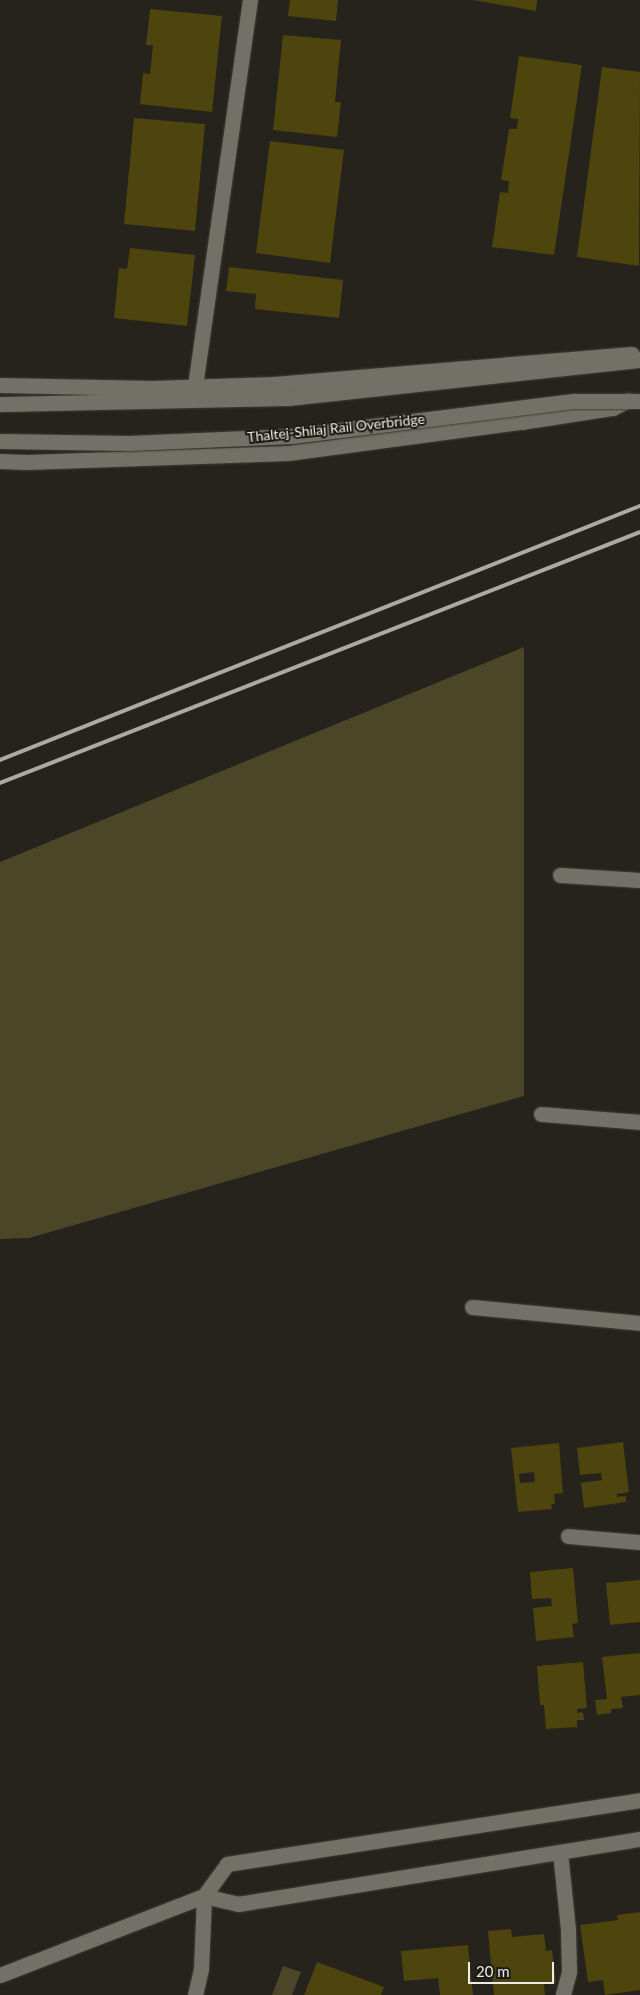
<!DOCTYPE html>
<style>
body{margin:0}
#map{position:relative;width:640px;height:1995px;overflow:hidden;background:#25231b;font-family:Lato,sans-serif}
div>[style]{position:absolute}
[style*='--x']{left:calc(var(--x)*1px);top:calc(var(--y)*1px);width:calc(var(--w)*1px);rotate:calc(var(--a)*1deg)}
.green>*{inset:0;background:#4c4629}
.building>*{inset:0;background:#4e440e}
.roads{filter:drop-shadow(0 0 1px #3f3e37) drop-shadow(0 0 1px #3f3e37)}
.service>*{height:15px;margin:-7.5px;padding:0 7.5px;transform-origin:7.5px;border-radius:7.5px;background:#737167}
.minor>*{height:15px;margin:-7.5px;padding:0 7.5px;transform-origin:7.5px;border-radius:7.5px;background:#737167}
.tertiary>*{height:15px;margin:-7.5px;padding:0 7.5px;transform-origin:7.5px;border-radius:7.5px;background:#737167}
.secondary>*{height:15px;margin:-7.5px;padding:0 7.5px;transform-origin:7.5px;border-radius:7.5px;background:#737167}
.rail>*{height:4px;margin:-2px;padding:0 2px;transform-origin:2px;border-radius:2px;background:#aba9a3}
.bridges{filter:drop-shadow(0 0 1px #3f3e37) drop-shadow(0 0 1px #3f3e37)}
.secondary-bridge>*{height:15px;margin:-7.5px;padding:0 7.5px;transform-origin:7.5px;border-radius:7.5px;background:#737167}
span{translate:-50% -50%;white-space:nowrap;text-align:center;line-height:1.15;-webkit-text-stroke:4px #1c1a12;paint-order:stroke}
.street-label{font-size:14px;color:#ecebe5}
.scale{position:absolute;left:468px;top:1962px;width:86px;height:22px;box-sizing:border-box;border:2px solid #ecebe5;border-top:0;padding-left:6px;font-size:15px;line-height:18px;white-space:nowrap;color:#ecebe5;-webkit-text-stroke:4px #1c1a12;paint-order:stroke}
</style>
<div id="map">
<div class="green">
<i style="clip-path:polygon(524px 647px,524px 1096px,29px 1238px,0 1239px,0 862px)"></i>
<i style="clip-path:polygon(283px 1966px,301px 1972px,292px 1995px,272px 1995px)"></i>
</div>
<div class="building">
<i style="clip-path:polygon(290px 0,338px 0,336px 21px,288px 16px)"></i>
<i style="clip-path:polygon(473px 0,537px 0,536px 11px)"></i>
<i style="clip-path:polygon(150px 9px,222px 16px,212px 112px,140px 104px,143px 73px,150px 74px,153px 45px,146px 45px)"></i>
<i style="clip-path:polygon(283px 35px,341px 40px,335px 102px,341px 102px,337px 137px,273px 130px)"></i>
<i style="clip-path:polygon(519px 56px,582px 65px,554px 255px,492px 247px,500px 192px,508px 193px,509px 181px,501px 180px,509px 129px,517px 129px,518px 119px,510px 118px)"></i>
<i style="clip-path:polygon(602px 67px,640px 72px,639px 266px,577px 257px)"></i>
<i style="clip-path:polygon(134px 118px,205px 124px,195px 231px,124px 224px)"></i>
<i style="clip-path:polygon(270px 141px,344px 150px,330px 263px,256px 253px)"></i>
<i style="clip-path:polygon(130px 248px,195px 255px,187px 326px,114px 318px,119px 268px,127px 269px)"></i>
<i style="clip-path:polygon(229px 267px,343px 280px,339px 318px,255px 309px,256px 294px,226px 291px)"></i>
<i style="clip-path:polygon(623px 1442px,629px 1492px,617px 1494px,617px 1497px,626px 1496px,626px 1502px,584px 1508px,581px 1483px,602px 1480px,601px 1473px,580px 1475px,577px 1448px)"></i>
<i style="clip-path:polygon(evenodd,559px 1443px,563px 1493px,554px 1494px,555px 1504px,551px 1504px,552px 1509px,518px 1512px,511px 1448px,559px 1443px,534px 1472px,535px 1482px,520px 1483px,519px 1474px,534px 1472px)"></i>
<i style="clip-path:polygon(573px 1568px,578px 1623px,572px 1624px,574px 1637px,536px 1641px,533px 1608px,552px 1606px,551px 1598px,532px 1599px,530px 1572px)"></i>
<i style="clip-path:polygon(640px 1580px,640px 1622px,610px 1625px,606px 1583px)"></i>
<i style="clip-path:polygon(640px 1653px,640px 1695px,621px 1697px,623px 1708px,611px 1709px,611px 1713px,597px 1715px,595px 1700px,607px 1699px,602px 1657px)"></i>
<i style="clip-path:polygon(583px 1662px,587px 1708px,577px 1709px,577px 1713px,583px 1712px,584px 1720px,577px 1720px,577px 1727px,546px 1729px,544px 1705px,540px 1705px,537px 1666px)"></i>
<i style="clip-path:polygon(640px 1912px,640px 1990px,605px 1995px,603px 1980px,588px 1982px,580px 1925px,618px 1920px,617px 1915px)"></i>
<i style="clip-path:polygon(511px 1929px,512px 1937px,544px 1934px,546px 1951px,552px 1950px,556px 1983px,544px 1984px,545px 1995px,494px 1995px,488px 1931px)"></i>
<i style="clip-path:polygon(468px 1945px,473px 1995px,440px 1995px,438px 1978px,404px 1981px,401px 1951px)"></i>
<i style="clip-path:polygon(317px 1962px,384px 1987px,381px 1995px,304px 1995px)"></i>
</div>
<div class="roads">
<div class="service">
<i style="--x:195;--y:386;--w:390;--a:-81.9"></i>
</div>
<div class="minor">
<i style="--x:560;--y:875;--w:80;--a:3.6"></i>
<i style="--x:541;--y:1114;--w:99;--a:4.6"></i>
<i style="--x:472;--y:1307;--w:169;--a:5.4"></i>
<i style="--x:568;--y:1536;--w:72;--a:4.8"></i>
<i style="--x:560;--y:1852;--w:78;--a:84.1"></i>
<i style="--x:568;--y:1930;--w:42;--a:88.6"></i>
<i style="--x:569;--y:1972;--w:24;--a:105"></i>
<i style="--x:0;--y:1975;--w:219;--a:-21.2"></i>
<i style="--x:204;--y:1896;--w:35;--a:13"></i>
<i style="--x:238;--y:1904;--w:407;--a:-9.2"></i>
<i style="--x:195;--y:1995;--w:27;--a:-77"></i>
<i style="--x:201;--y:1969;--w:73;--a:-87.6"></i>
<i style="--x:204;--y:1896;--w:39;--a:-54"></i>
<i style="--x:227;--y:1864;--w:418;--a:-8.8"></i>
</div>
<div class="tertiary">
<i style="--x:0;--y:385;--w:152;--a:1.1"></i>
<i style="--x:152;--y:388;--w:122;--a:-1.9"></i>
<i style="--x:274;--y:384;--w:359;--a:-4.8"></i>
<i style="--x:0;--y:461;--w:27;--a:2"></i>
<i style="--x:27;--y:462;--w:261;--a:-2"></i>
<i style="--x:288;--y:453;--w:235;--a:-7.6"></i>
<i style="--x:521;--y:422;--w:93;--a:-8.7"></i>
<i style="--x:613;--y:408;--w:17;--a:-28"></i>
</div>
<div class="secondary">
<i style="--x:0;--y:404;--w:289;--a:-1.2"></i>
<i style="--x:289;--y:398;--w:353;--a:-6.2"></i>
</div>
</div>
<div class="rail">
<i style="--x:0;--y:760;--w:689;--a:-21.65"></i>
<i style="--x:0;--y:783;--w:687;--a:-21.41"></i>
</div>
<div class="bridges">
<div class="secondary-bridge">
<i style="--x:0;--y:441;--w:129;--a:0.9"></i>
<i style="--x:129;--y:443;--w:163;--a:-2.5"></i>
<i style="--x:292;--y:436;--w:285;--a:-7.1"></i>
<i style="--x:575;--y:401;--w:65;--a:0"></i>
</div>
</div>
<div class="street-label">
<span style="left:336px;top:428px;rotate:-6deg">Thaltej-Shilaj Rail Overbridge</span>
</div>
<div class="scale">20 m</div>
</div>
